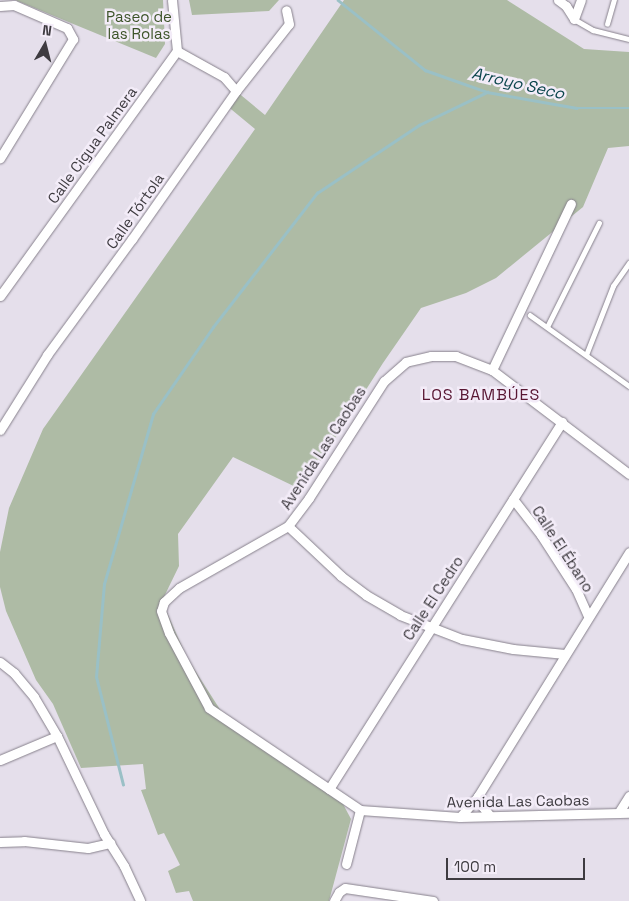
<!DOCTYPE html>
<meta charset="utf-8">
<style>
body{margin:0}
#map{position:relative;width:629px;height:901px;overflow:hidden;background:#e5dfeb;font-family:"Space Grotesk",sans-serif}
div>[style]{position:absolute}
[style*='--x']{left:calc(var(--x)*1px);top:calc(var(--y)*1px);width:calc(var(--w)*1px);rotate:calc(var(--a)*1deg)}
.green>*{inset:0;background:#aebba5}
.stream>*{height:2.5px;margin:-1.25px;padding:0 1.25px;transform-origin:1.25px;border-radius:1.25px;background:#9ac0c6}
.roads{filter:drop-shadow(0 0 1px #87818c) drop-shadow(0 0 1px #87818c)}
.service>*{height:4.5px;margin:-2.25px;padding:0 2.25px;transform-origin:2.25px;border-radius:2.25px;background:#fff}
.minor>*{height:9px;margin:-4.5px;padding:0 4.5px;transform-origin:4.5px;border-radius:4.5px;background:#fff}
span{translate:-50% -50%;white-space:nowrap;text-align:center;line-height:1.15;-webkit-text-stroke:5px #f3ecf8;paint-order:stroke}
.park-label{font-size:15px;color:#3c5328}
.street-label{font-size:15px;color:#3e3b40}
.water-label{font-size:16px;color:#0c464d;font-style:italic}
.neighbourhood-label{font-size:16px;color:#591733;letter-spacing:1px}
.north{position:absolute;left:20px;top:20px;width:50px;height:50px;-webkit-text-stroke:4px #f3ecf8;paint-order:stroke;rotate:8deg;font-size:14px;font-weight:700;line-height:20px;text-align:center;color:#3e3b40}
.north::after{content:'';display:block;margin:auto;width:18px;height:22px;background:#3e3b40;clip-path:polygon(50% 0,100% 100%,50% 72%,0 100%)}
.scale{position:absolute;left:446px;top:858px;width:139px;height:22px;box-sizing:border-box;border:2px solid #3e3b40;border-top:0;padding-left:6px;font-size:15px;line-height:18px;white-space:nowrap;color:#3e3b40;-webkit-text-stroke:4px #f3ecf8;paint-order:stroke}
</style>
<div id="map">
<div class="green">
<i style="clip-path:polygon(15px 0,163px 0,165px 44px,156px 58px)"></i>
<i style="clip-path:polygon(189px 0,279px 0,269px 11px,192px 15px)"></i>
<i style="clip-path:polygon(344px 0,507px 0,584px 49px,629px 52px,629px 146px,608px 148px,583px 207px,496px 278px,466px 293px,421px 308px,383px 363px,302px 490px,233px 457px,178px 534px,179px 566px,162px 601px,187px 658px,230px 725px,343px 804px,351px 819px,329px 901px,193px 901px,189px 891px,176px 893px,168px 871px,180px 865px,164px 833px,158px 835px,141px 790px,146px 789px,143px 764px,81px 768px,53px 704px,36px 680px,6px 611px,0 587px,0 552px,9px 508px,43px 429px,255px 129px,226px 105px,236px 91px,265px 115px)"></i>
</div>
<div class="stream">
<i style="--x:338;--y:0;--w:112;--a:38.8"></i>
<i style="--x:425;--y:70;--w:66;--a:19.5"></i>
<i style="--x:487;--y:92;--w:91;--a:10.1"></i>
<i style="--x:577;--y:108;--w:52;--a:0"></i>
<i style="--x:123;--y:785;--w:111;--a:-104"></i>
<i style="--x:96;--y:677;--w:93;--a:-85.1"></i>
<i style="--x:104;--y:584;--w:177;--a:-73.9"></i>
<i style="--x:153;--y:414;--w:106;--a:-55.4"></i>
<i style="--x:213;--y:327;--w:170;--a:-52.2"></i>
<i style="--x:317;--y:193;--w:123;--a:-33.7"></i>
<i style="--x:419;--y:125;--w:76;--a:-25.9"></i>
</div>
<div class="roads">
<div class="service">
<i style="--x:574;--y:19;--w:22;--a:30"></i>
<i style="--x:593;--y:30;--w:37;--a:14"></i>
<i style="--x:607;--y:24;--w:25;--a:-74"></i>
<i style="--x:530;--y:315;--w:122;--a:35.6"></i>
<i style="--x:547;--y:327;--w:116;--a:-63.4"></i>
<i style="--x:586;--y:355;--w:74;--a:-68.6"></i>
<i style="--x:613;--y:286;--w:28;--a:-55"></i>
</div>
<div class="minor">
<i style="--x:558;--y:0;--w:10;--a:37"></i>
<i style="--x:566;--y:6;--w:15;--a:58"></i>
<i style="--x:0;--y:6;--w:14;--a:-4"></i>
<i style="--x:14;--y:5;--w:58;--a:23.5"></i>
<i style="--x:67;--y:28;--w:13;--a:61"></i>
<i style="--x:73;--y:39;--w:140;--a:121.5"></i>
<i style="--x:574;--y:19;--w:20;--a:-70"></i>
<i style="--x:177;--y:51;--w:54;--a:29"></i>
<i style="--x:224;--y:77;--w:18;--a:49"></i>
<i style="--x:0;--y:296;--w:302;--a:-54.2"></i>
<i style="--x:177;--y:51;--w:51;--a:-95.6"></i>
<i style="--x:492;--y:370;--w:184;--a:-64.6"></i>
<i style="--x:0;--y:430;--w:89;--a:-57.9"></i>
<i style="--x:47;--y:355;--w:144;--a:-53.8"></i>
<i style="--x:132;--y:239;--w:181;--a:-54.9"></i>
<i style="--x:236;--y:91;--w:85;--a:-51.7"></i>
<i style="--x:289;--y:24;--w:14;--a:-102"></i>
<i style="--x:629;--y:474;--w:172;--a:-142.8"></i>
<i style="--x:492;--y:370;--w:39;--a:-159"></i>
<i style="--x:456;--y:356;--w:25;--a:180"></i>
<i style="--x:431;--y:356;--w:26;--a:167"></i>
<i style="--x:406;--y:362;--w:29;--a:139"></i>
<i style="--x:384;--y:381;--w:139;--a:122.7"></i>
<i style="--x:309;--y:498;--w:35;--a:127"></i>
<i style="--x:288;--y:526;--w:125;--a:150.4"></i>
<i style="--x:179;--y:588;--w:21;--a:137"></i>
<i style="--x:164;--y:602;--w:9;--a:108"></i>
<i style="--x:161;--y:611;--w:23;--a:70"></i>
<i style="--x:169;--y:633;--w:85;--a:61.9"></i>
<i style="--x:209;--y:708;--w:182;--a:34"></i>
<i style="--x:360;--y:810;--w:100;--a:4"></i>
<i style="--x:460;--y:817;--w:169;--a:-1.4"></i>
<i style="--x:513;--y:499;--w:46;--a:52.1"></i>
<i style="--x:541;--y:535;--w:64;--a:57.1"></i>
<i style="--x:576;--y:589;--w:30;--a:66"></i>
<i style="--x:288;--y:526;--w:73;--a:43.3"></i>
<i style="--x:341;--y:576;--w:31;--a:37"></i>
<i style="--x:366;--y:595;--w:39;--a:30"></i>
<i style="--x:400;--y:615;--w:66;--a:21.2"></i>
<i style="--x:462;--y:639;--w:52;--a:11.1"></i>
<i style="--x:513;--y:649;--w:52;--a:5.5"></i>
<i style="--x:0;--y:662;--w:18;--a:38"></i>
<i style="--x:14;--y:673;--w:31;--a:50"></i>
<i style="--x:34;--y:697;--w:45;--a:59.5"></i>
<i style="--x:57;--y:736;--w:109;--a:64.4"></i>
<i style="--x:104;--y:834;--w:38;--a:58"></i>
<i style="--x:124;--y:866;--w:38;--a:65"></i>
<i style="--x:0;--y:760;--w:62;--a:-22.8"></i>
<i style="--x:329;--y:789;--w:435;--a:-57.6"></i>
<i style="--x:478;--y:796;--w:11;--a:68"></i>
<i style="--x:482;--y:806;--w:13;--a:51"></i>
<i style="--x:619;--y:812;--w:19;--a:-58"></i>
<i style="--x:460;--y:817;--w:28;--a:-49"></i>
<i style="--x:478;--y:796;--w:287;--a:-58.2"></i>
<i style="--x:0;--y:842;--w:24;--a:-2"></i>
<i style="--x:24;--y:841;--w:64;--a:6.2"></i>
<i style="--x:88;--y:848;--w:23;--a:-13"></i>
<i style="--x:346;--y:864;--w:56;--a:-75.5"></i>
<i style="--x:334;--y:901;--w:10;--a:-61"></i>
<i style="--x:339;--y:892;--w:7;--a:-34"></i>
<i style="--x:345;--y:888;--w:89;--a:8.4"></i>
</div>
</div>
<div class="park-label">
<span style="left:139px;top:25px">Paseo de<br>las Rolas</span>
</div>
<div class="street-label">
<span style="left:92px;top:145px;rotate:-54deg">Calle Cigua Palmera</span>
<span style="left:135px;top:211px;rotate:-55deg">Calle Tórtola</span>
<span style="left:323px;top:448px;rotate:-57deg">Avenida Las Caobas</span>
<span style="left:563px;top:549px;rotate:57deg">Calle El Ébano</span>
<span style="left:433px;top:598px;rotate:-57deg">Calle El Cedro</span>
<span style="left:518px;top:801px;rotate:-1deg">Avenida Las Caobas</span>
</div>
<div class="water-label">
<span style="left:518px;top:84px;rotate:13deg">Arroyo Seco</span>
</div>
<div class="neighbourhood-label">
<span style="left:481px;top:395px">LOS BAMBÚES</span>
</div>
<div class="north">N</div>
<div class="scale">100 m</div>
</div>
